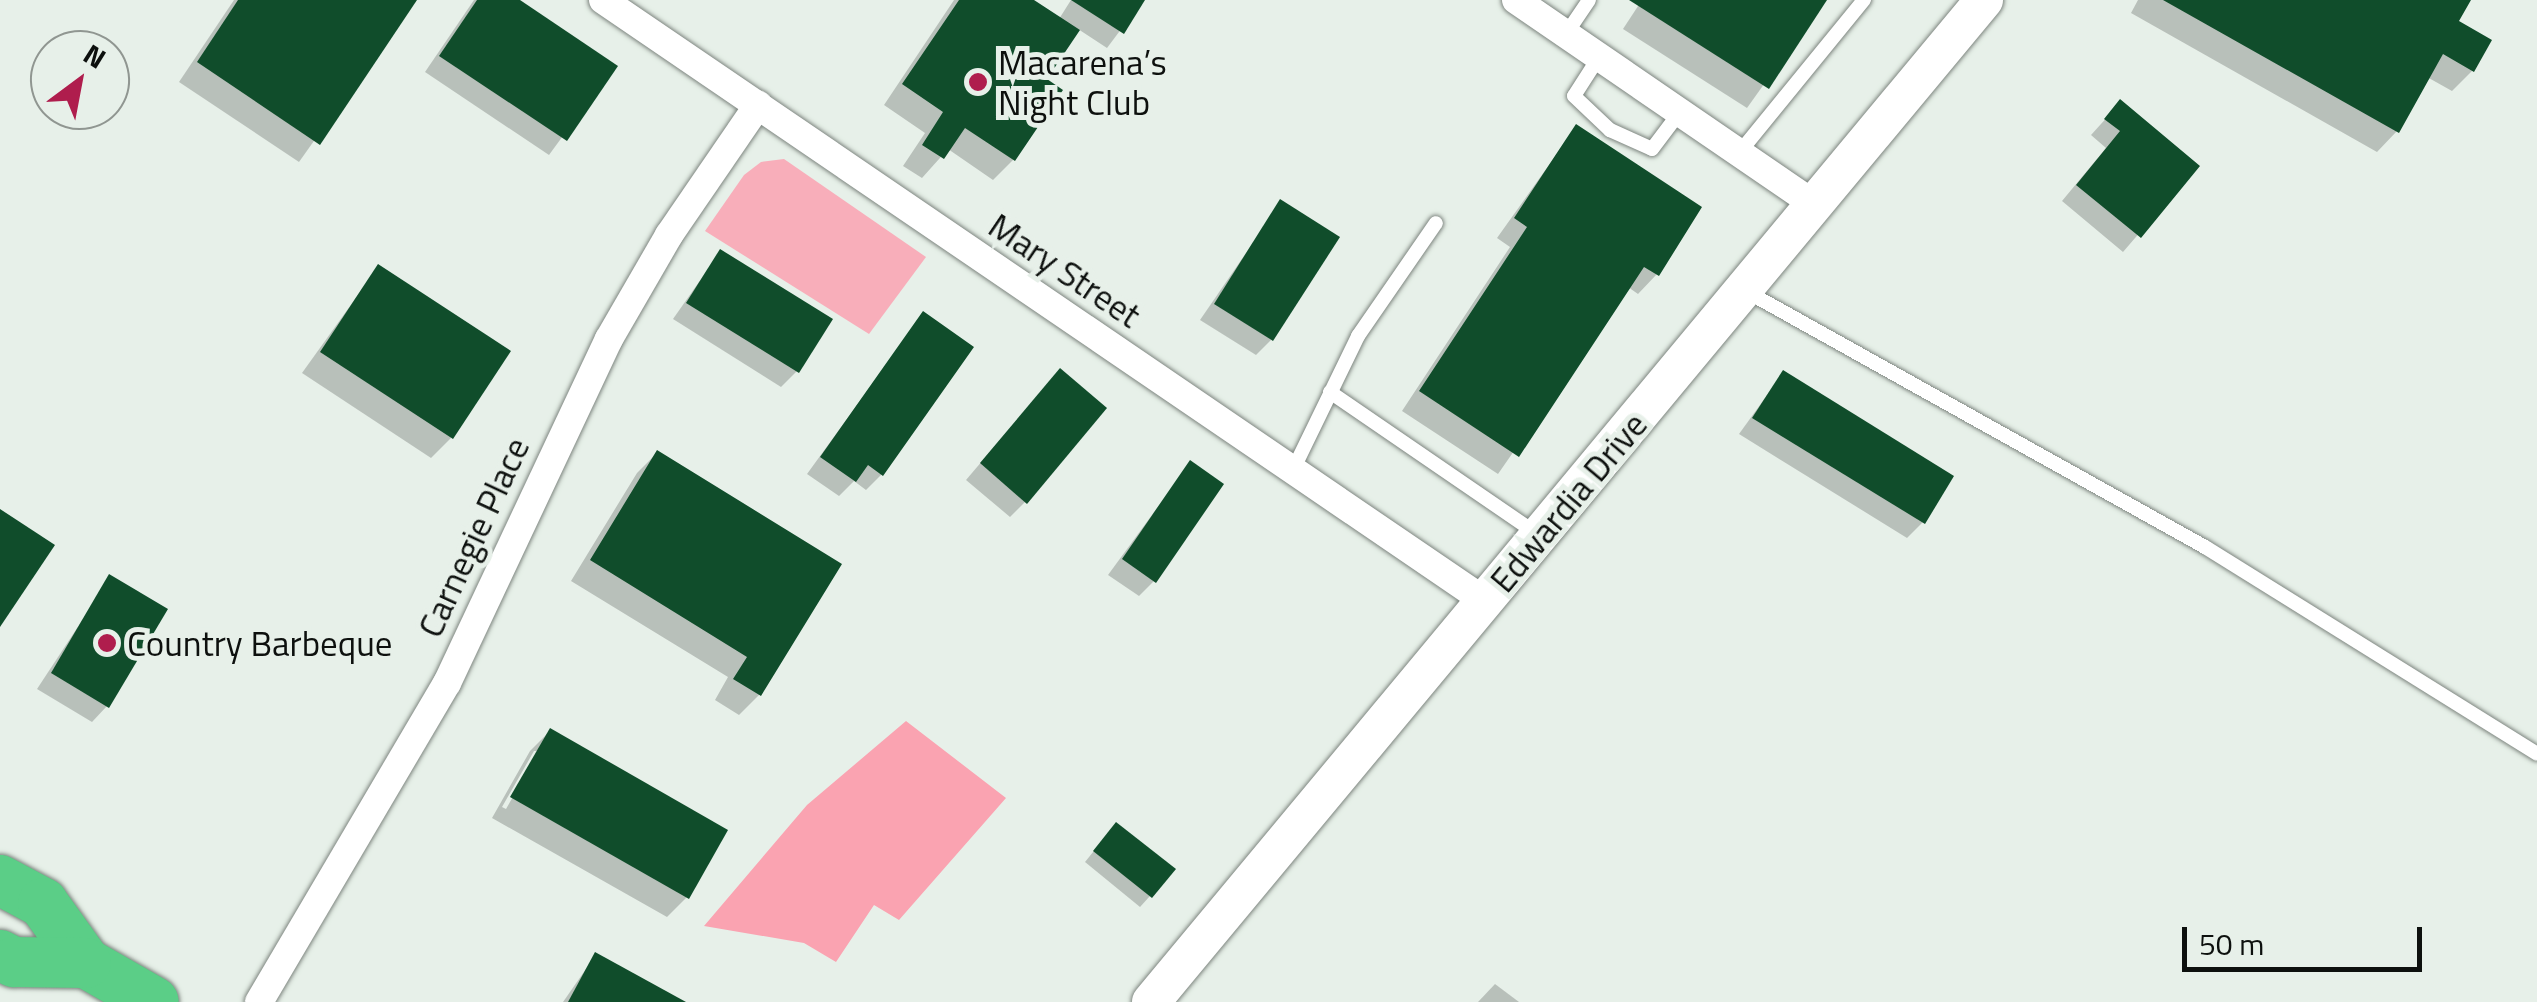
<!DOCTYPE html>
<meta charset="utf-8">
<style>
body{margin:0}
#map{position:relative;width:2537px;height:1002px;overflow:hidden;background:#e7f0e9;font-family:"Titillium Web",sans-serif}
div>[style]{position:absolute}
[style*='--x']{left:calc(var(--x)*1px);top:calc(var(--y)*1px);width:calc(var(--w)*1px);rotate:calc(var(--a)*1deg)}
.green>*{inset:0;background:#f8aeba}
.forest>*{inset:0;background:#faa3b1}
.shadow>*{inset:0;background:#0003}
.building>*{inset:0;background:#104d2b}
.roads{filter:drop-shadow(0 0 2px #7d857f) drop-shadow(0 0 2px #7d857f)}
.lane>*{height:14px;margin:-7px;padding:0 7px;transform-origin:7px;border-radius:7px;background:#fff}
.street>*{height:28px;margin:-14px;padding:0 14px;transform-origin:14px;border-radius:14px;background:#fff}
.secondary>*{height:38px;margin:-19px;padding:0 19px;transform-origin:19px;border-radius:19px;background:#fff}
.highway>*{height:50px;margin:-25px;padding:0 25px;transform-origin:25px;border-radius:25px;background:#5bce87}
.dots>*{width:28px;height:28px;translate:-50% -50%;box-sizing:border-box;border:5px solid #e7f0e9;border-radius:50%}
span{translate:-50% -50%;white-space:nowrap;text-align:center;line-height:1.15;-webkit-text-stroke:10px #e7f0e9;paint-order:stroke}
.poi-label{font-size:35px;color:#0d100e}
.left{translate:0 -50%;text-align:left}
.street-label{font-size:35px;color:#0d100e}
.north{position:absolute;left:30px;top:30px;width:100px;height:100px;box-sizing:border-box;background:#e7f0e9;border:2px solid #909691;border-radius:50%;rotate:32deg;font-size:28px;font-weight:700;line-height:40px;text-align:center;color:#0d100e}
.north::after{content:'';display:block;margin:auto;width:35px;height:45px;background:#af1d4d;clip-path:polygon(50% 0,100% 100%,50% 72%,0 100%)}
.scale{position:absolute;left:2182px;top:927px;width:240px;height:45px;box-sizing:border-box;border:5px solid #0d100e;border-top:0;padding-left:12px;font-size:30px;line-height:35px;white-space:nowrap;color:#0d100e;-webkit-text-stroke:8px #e7f0e9;paint-order:stroke}
</style>
<div id="map">
<div class="green">
<i style="clip-path:polygon(784px 159px,926px 257px,869px 334px,705px 231px,744px 175px,761px 162px)"></i>
</div>
<div class="forest">
<i style="clip-path:polygon(906px 721px,1006px 798px,899px 920px,874px 905px,836px 962px,804px 943px,704px 926px,807px 805px)"></i>
</div>
<div class="shadow">
<i style="clip-path:polygon(234px 0,414px 0,299px 162px,179px 82px)"></i>
<i style="clip-path:polygon(474px 0,515px 0,614px 66px,549px 155px,425px 72px)"></i>
<i style="clip-path:polygon(954px 0,1030px 0,1059px 19px,1071px 0,1143px 0,1107px 48px,1078px 29px,1044px 80px,1013px 160px,993px 180px,948px 149px,922px 178px,903px 166px,925px 133px,884px 105px)"></i>
<i style="clip-path:polygon(1642px 0,1824px 0,1747px 108px,1623px 29px)"></i>
<i style="clip-path:polygon(2138px 0,2458px 0,2455px 22px,2472px 71px,2452px 91px,2427px 77px,2397px 131px,2377px 152px,2131px 13px)"></i>
<i style="clip-path:polygon(2120px 103px,2197px 166px,2123px 252px,2062px 201px,2106px 148px,2091px 135px)"></i>
<i style="clip-path:polygon(1576px 127px,1657px 274px,1638px 294px,1628px 287px,1498px 474px,1402px 411px,1510px 247px,1497px 238px)"></i>
<i style="clip-path:polygon(1281px 202px,1271px 340px,1256px 355px,1200px 320px)"></i>
<i style="clip-path:polygon(720px 252px,797px 371px,781px 387px,673px 319px)"></i>
<i style="clip-path:polygon(378px 267px,451px 438px,431px 458px,302px 373px)"></i>
<i style="clip-path:polygon(923px 314px,882px 474px,866px 490px,854px 481px,839px 496px,807px 474px)"></i>
<i style="clip-path:polygon(1783px 373px,1923px 522px,1907px 538px,1739px 434px)"></i>
<i style="clip-path:polygon(1045px 387px,1025px 502px,1010px 517px,966px 480px)"></i>
<i style="clip-path:polygon(657px 453px,839px 564px,759px 695px,739px 715px,715px 700px,728px 677px,571px 581px,637px 473px)"></i>
<i style="clip-path:polygon(1190px 463px,1154px 581px,1139px 596px,1108px 575px)"></i>
<i style="clip-path:polygon(110px 578px,107px 706px,92px 722px,37px 689px)"></i>
<i style="clip-path:polygon(evenodd,550px 731px,687px 897px,667px 917px,492px 818px,530px 751px,550px 731px,534px 751px,539px 751px,506px 809px,502px 807px,534px 751px)"></i>
<i style="clip-path:polygon(1106px 836px,1150px 896px,1140px 907px,1085px 862px)"></i>
<i style="clip-path:polygon(595px 956px,647px 1002px,563px 1002px)"></i>
<i style="clip-path:polygon(1495px 984px,1519px 1002px,1478px 1002px)"></i>
</div>
<div class="building">
<i style="clip-path:polygon(238px 0,417px 0,320px 145px,197px 62px)"></i>
<i style="clip-path:polygon(477px 0,520px 0,618px 66px,567px 141px,439px 56px)"></i>
<i style="clip-path:polygon(959px 0,1034px 0,1080px 30px,1047px 79px,1063px 90px,1015px 161px,965px 128px,944px 159px,922px 145px,943px 112px,902px 84px)"></i>
<i style="clip-path:polygon(1071px 0,1145px 0,1124px 34px)"></i>
<i style="clip-path:polygon(1629px 0,1827px 0,1769px 89px)"></i>
<i style="clip-path:polygon(2163px 0,2471px 0,2459px 21px,2492px 40px,2474px 72px,2443px 54px,2399px 133px)"></i>
<i style="clip-path:polygon(2120px 99px,2200px 166px,2141px 238px,2076px 185px,2120px 131px,2104px 119px)"></i>
<i style="clip-path:polygon(1576px 124px,1702px 207px,1659px 276px,1644px 267px,1519px 457px,1419px 391px,1527px 227px,1514px 218px)"></i>
<i style="clip-path:polygon(1280px 199px,1340px 237px,1273px 341px,1214px 304px)"></i>
<i style="clip-path:polygon(720px 249px,833px 319px,799px 373px,686px 303px)"></i>
<i style="clip-path:polygon(378px 264px,511px 351px,453px 439px,320px 352px)"></i>
<i style="clip-path:polygon(923px 311px,974px 347px,883px 476px,868px 465px,856px 482px,820px 457px)"></i>
<i style="clip-path:polygon(1060px 368px,1107px 408px,1027px 504px,980px 463px)"></i>
<i style="clip-path:polygon(1783px 370px,1954px 476px,1925px 524px,1752px 418px)"></i>
<i style="clip-path:polygon(657px 450px,842px 564px,761px 696px,733px 679px,747px 657px,590px 560px)"></i>
<i style="clip-path:polygon(1190px 460px,1224px 484px,1156px 583px,1122px 559px)"></i>
<i style="clip-path:polygon(0 509px,55px 545px,0 627px)"></i>
<i style="clip-path:polygon(109px 574px,168px 609px,109px 708px,51px 673px)"></i>
<i style="clip-path:polygon(550px 728px,728px 830px,689px 899px,510px 797px)"></i>
<i style="clip-path:polygon(1116px 822px,1176px 869px,1152px 898px,1093px 851px)"></i>
<i style="clip-path:polygon(595px 952px,686px 1002px,568px 1002px)"></i>
</div>
<div class="roads">
<div class="lane">
<i style="--x:1566;--y:34;--w:41;--a:-55.9"></i>
<i style="--x:1599;--y:57;--w:46;--a:122.7"></i>
<i style="--x:1574;--y:96;--w:50;--a:43.4"></i>
<i style="--x:1610;--y:130;--w:46;--a:24.3"></i>
<i style="--x:1652;--y:149;--w:46;--a:-52.9"></i>
<i style="--x:1739;--y:153;--w:198;--a:-50.8"></i>
<i style="--x:1744;--y:290;--w:528;--a:29.14"></i>
<i style="--x:2205;--y:547;--w:391;--a:31.9"></i>
<i style="--x:1330;--y:392;--w:253;--a:34.4"></i>
<i style="--x:1293;--y:470;--w:149;--a:-64.1"></i>
<i style="--x:1358;--y:336;--w:137;--a:-55.4"></i>
</div>
<div class="street">
<i style="--x:603;--y:0;--w:1067;--a:34.27"></i>
<i style="--x:1516;--y:0;--w:361;--a:34.4"></i>
<i style="--x:259;--y:1002;--w:370;--a:-59.5"></i>
<i style="--x:447;--y:683;--w:380;--a:-64.8"></i>
<i style="--x:609;--y:339;--w:120;--a:-60"></i>
<i style="--x:669;--y:235;--w:158;--a:-55.6"></i>
</div>
<div class="secondary">
<i style="--x:1151;--y:1002;--w:1303;--a:-50.26"></i>
</div>
<div class="highway">
<i style="--x:0;--y:880;--w:49;--a:28.1"></i>
<i style="--x:43;--y:903;--w:74;--a:54.4"></i>
<i style="--x:86;--y:963;--w:78;--a:29.8"></i>
<i style="--x:0;--y:955;--w:16;--a:27"></i>
<i style="--x:14;--y:962;--w:72;--a:0.8"></i>
</div>
</div>
<div class="dots">
<i style="left:978px;top:82px;background:#af1d4d"></i>
<i style="left:107px;top:643px;background:#af1d4d"></i>
</div>
<div class="poi-label">
<span class="left" style="left:998px;top:82px">Macarena’s<br>Night Club</span>
<span class="left" style="left:127px;top:643px">Country Barbeque</span>
</div>
<div class="street-label">
<span style="left:1065px;top:270px;rotate:34deg">Mary Street</span>
<span style="left:1568px;top:502px;rotate:-50deg">Edwardia Drive</span>
<span style="left:473px;top:537px;rotate:-65deg">Carnegie Place</span>
</div>
<div class="north">N</div>
<div class="scale">50 m</div>
</div>
